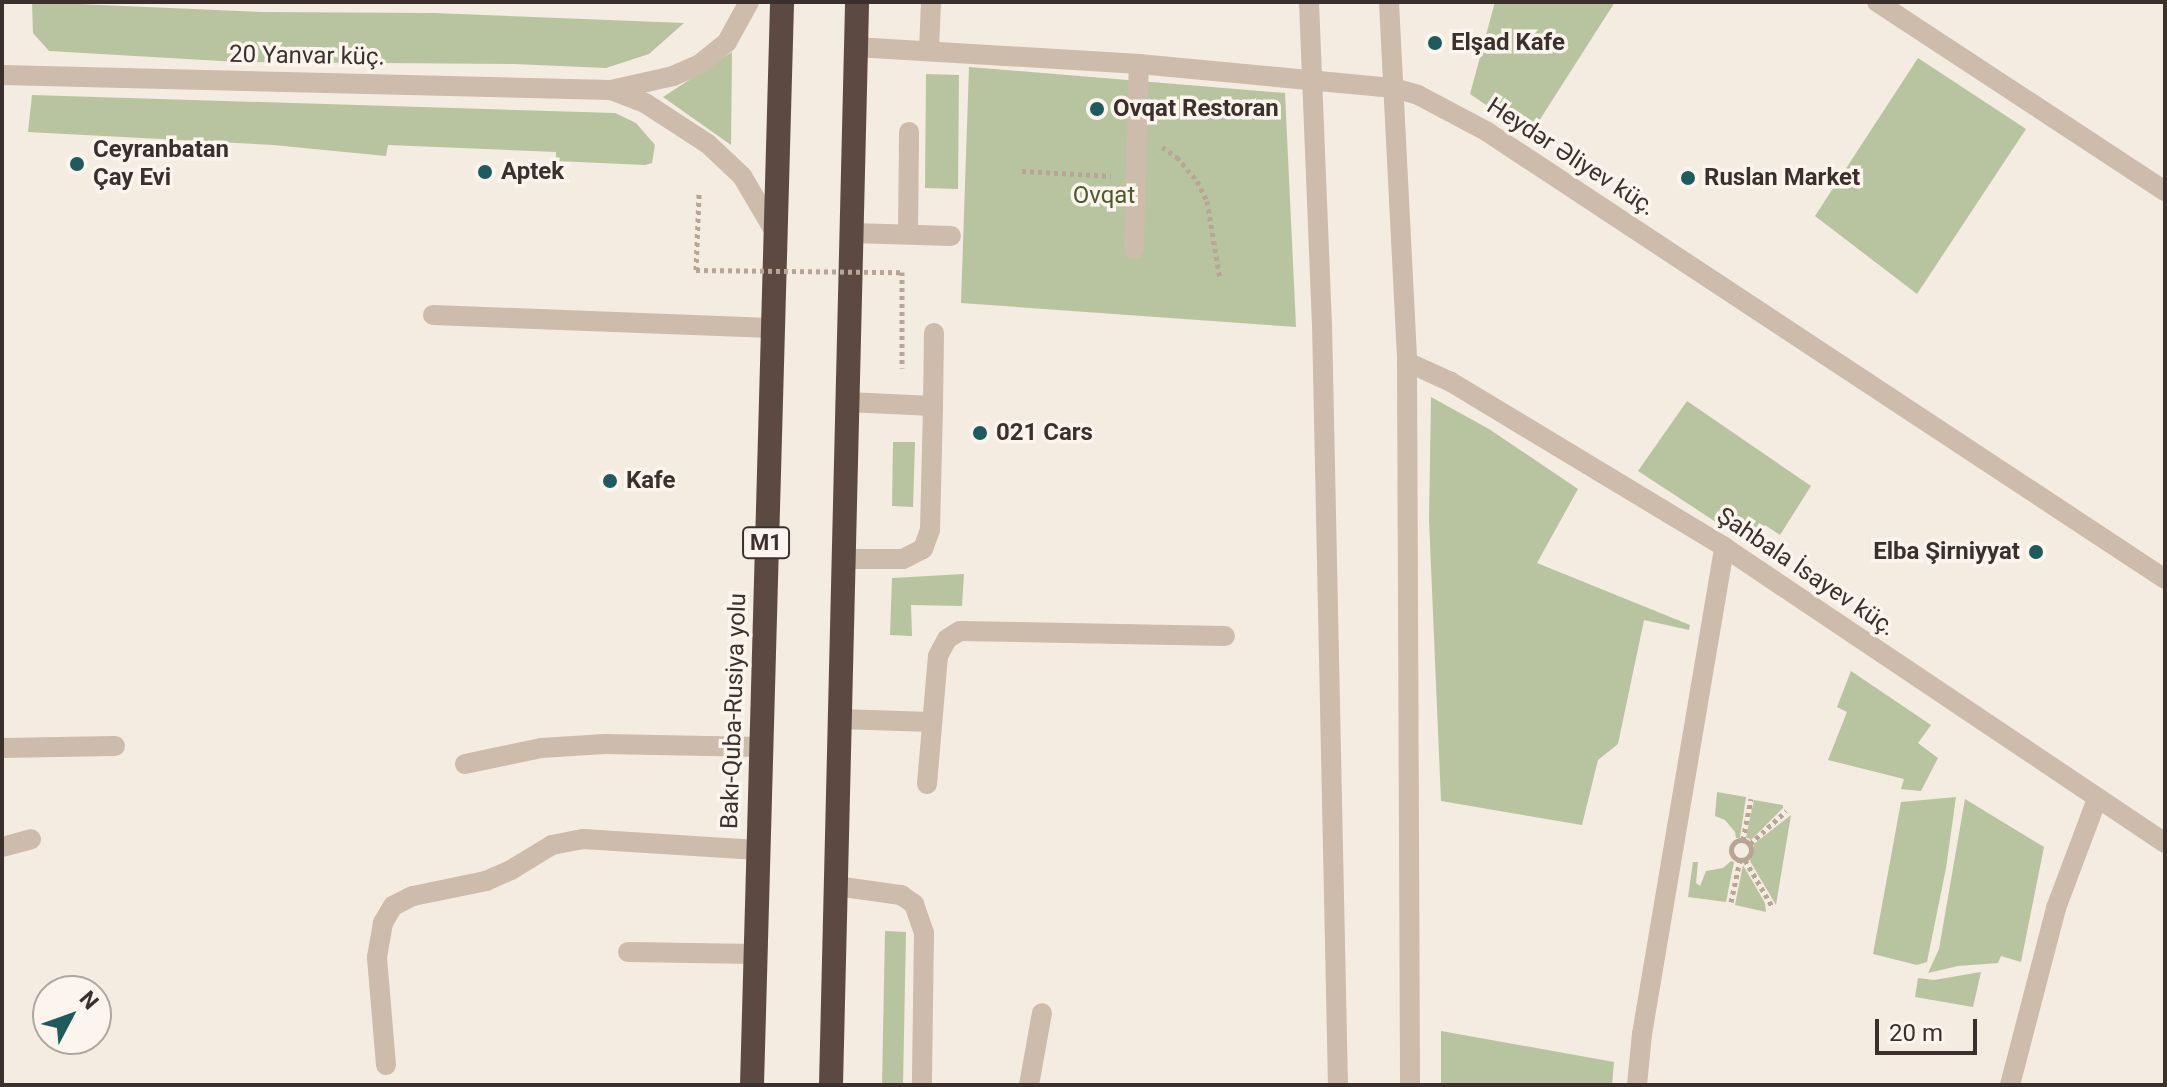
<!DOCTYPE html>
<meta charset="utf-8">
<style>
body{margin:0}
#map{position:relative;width:2167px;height:1087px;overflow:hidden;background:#f4ebe1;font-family:Roboto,sans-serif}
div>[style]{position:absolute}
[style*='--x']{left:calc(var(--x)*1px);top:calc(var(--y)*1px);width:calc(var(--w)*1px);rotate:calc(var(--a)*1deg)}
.green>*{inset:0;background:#b8c4a0}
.path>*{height:5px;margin-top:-2.5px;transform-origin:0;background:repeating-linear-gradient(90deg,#b9a596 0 4px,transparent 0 8px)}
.path>.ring{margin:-2.5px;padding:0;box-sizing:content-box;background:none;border:5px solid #b9a596;border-radius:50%}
.minor>*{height:20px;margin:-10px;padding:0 10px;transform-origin:10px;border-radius:10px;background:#cdbbac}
.highway>*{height:24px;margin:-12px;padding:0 12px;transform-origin:12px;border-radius:12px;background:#5c4a42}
.path-bridge>*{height:5px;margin-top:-2.5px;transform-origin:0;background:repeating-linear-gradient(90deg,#b9a596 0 4px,transparent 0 8px)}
.dots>*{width:22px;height:22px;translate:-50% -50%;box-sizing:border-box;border:4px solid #fbf5ee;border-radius:50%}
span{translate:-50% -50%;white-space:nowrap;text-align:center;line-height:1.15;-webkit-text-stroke:7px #fbf5ee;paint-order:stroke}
.shield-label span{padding:2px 6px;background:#fbf5ee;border:2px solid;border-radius:6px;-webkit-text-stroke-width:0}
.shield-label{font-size:22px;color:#3b302b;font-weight:700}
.poi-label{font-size:24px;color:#3b302b;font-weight:700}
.left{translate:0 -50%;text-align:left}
.right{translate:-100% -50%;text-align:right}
.street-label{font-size:24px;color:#3b302b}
.park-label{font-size:24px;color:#4a5a2e}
.frame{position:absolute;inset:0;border:4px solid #3b302b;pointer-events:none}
.north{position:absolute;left:32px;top:975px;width:80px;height:80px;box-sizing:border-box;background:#fbf5ee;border:2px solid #aea6a0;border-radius:50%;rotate:49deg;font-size:22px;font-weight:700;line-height:32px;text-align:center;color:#3b302b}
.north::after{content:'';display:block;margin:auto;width:28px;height:36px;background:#1f5a5e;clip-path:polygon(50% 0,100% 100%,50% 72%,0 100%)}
.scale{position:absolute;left:1875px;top:1019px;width:102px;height:36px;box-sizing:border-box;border:4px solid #3b302b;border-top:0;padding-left:10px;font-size:24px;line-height:28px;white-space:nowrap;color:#3b302b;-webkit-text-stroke:6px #fbf5ee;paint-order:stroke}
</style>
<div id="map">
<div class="green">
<i style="clip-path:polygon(32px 2px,261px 12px,434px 13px,684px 23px,649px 54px,606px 68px,514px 64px,238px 62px,49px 51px,33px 33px)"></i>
<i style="clip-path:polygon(1495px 2px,1615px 2px,1530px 135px,1470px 94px)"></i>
<i style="clip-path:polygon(732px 52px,731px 145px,663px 97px)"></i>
<i style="clip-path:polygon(1918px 58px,2026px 129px,1917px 294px,1815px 216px)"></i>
<i style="clip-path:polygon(969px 67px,1285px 93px,1296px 327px,961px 303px)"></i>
<i style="clip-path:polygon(926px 74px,959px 75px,958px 189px,925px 188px)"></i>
<i style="clip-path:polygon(32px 95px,615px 113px,636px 123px,655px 145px,652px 163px,645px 165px,556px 161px,556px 152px,388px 145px,386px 156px,273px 145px,28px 132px)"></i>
<i style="clip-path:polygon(1431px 397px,1489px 429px,1578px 489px,1537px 563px,1690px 625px,1689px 630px,1644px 620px,1618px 744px,1598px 760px,1582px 825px,1441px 801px,1429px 520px)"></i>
<i style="clip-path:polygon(1687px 401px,1811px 486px,1780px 535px,1765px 525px,1751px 545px,1638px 471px)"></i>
<i style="clip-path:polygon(893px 442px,915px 442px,913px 507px,892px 506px)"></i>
<i style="clip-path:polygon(964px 574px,962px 606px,911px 605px,912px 636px,890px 635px,892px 578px)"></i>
<i style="clip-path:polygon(1851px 671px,1931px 725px,1918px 743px,1938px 758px,1921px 791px,1901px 789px,1904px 779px,1828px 760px,1847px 712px,1837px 707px)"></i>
<i style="clip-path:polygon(1717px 792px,1746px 797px,1740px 838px,1736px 838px,1735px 832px,1725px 820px,1715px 816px)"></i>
<i style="clip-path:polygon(1956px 797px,1946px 868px,1927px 962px,1917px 965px,1873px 954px,1901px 802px)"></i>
<i style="clip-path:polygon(1965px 799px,2044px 847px,2021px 962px,2001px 956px,1998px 963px,1958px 966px,1928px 973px,1939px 949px)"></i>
<i style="clip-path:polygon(1754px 800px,1783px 805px,1783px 808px,1751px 840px,1746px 837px)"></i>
<i style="clip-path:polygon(1791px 815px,1776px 905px,1750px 861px,1754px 844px)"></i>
<i style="clip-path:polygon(1731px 861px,1734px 862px,1726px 902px,1688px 897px,1693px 862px,1698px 862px,1696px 883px,1700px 886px,1706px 871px,1723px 868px)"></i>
<i style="clip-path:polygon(1743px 865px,1765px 903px,1766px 912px,1735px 905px)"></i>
<i style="clip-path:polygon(885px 931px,906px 932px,903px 1085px,882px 1085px)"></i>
<i style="clip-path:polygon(1981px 972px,1973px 1007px,1915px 997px,1918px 978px,1934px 980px)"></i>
<i style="clip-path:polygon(1441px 1031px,1614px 1062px,1612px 1085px,1441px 1085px)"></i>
</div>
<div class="path">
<i style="--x:1162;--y:147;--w:18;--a:34"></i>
<i style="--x:1177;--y:157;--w:31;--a:50"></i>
<i style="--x:1197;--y:181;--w:22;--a:63"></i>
<i style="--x:1207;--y:201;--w:79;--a:80.5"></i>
<i style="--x:1022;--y:171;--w:89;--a:3.2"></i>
<i style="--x:696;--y:270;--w:76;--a:-87.7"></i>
<i style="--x:902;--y:272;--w:96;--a:90"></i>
<i class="ring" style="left:1731px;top:840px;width:15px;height:15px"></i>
<i style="--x:1743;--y:840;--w:42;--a:-79"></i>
<i style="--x:1750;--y:844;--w:49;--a:-42.5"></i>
<i style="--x:1745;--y:860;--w:56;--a:59.7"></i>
<i style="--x:1731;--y:902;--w:43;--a:-77.9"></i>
</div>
<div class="minor">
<i style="--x:1309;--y:2;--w:321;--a:87.7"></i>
<i style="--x:1322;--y:323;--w:762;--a:88.8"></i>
<i style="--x:1389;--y:2;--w:360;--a:87.1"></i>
<i style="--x:1407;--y:362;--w:723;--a:89.76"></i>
<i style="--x:1877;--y:2;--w:344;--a:33.3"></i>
<i style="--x:855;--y:47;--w:285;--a:3.4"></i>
<i style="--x:1139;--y:64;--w:256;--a:5.4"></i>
<i style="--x:1394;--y:88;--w:25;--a:16"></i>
<i style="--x:1418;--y:95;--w:77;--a:27.9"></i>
<i style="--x:1486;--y:131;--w:813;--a:33.42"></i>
<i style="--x:929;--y:50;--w:48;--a:-87.6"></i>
<i style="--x:2;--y:75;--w:609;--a:1.41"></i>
<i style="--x:611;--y:90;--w:64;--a:-12.7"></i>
<i style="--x:673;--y:76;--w:30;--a:-24"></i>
<i style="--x:700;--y:64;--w:35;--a:-39"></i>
<i style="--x:727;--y:42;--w:46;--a:-61.2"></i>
<i style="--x:611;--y:90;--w:36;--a:21"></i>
<i style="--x:645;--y:103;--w:75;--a:33.1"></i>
<i style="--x:708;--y:144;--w:47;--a:43.3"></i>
<i style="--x:742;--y:176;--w:65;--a:59.5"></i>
<i style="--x:852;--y:233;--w:99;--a:1.7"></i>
<i style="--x:908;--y:234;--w:102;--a:-89.4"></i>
<i style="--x:1134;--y:249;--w:185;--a:-88.5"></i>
<i style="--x:433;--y:315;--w:340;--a:2.2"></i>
<i style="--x:1407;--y:362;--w:48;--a:24.4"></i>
<i style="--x:1451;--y:382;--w:319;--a:31.1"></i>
<i style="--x:1724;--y:547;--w:531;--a:33.87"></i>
<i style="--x:933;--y:406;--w:73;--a:-89.2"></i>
<i style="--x:844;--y:559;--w:59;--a:0"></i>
<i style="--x:903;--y:559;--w:22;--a:-27"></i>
<i style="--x:923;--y:549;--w:20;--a:-70"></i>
<i style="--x:930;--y:530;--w:124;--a:-88.6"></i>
<i style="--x:933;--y:406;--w:86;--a:-177.3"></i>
<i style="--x:840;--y:719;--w:91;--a:1.9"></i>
<i style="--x:2;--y:748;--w:113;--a:-1"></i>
<i style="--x:465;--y:764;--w:78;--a:-11.9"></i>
<i style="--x:541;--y:748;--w:64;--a:-3.6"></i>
<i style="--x:605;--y:744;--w:155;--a:1.1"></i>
<i style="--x:927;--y:784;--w:128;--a:-85.1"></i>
<i style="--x:938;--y:656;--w:19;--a:-62"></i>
<i style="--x:947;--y:639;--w:15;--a:-32"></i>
<i style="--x:960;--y:631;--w:265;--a:1.1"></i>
<i style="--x:2;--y:847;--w:30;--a:-15"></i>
<i style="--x:836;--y:886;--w:66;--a:7.9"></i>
<i style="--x:901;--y:895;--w:16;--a:35"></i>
<i style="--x:914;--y:904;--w:31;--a:71"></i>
<i style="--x:924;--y:933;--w:152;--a:90.8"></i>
<i style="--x:628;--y:952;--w:127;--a:0.9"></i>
<i style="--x:386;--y:1065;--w:108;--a:-94.8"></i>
<i style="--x:377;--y:957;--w:35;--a:-80"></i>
<i style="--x:383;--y:923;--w:20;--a:-60"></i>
<i style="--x:393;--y:906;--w:22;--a:-27"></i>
<i style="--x:413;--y:896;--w:75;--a:-11.6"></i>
<i style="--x:486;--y:881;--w:27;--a:-24"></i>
<i style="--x:511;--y:870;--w:48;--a:-31.4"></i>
<i style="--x:552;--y:845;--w:32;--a:-11"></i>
<i style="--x:583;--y:839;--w:175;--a:3.6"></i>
<i style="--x:1029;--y:1085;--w:73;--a:-79.8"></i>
<i style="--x:1637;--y:1085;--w:51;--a:-84.4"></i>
<i style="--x:1642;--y:1034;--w:494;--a:-80.4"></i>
<i style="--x:2010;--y:1085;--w:183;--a:-75.4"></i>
<i style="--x:2056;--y:908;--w:116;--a:-69.4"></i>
</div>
<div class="highway">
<i style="--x:752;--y:1085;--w:1083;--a:-88.41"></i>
<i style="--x:831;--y:1085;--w:1083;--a:-88.62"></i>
</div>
<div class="path-bridge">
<i style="--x:696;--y:270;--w:206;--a:0.6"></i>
</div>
<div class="dots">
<i style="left:1435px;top:43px;background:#1f5a5e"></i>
<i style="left:1097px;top:109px;background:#1f5a5e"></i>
<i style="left:77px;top:164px;background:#1f5a5e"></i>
<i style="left:485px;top:172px;background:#1f5a5e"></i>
<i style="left:1688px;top:178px;background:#1f5a5e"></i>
<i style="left:980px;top:433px;background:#1f5a5e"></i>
<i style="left:610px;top:481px;background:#1f5a5e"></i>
<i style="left:2036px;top:552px;background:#1f5a5e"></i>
</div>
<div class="shield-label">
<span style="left:766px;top:543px">M1</span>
</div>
<div class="poi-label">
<span class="left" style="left:1451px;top:43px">Elşad Kafe</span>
<span class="left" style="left:1113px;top:109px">Ovqat Restoran</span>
<span class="left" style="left:93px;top:164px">Ceyranbatan<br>Çay Evi</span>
<span class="left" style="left:501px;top:172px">Aptek</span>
<span class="left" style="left:1704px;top:178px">Ruslan Market</span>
<span class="left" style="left:996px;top:433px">021 Cars</span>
<span class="left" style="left:626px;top:481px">Kafe</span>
<span class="right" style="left:2020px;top:552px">Elba Şirniyyat</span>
</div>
<div class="street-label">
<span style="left:307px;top:56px;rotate:1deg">20 Yanvar küç.</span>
<span style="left:1571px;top:157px;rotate:33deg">Heydər Əliyev küç.</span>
<span style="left:1806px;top:572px;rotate:34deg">Şahbala İsayev küç.</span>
<span style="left:734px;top:711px;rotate:-88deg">Bakı-Quba-Rusiya yolu</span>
</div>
<div class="park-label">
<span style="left:1104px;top:196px">Ovqat</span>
</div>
<div class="frame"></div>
<div class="north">N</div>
<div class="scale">20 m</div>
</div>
